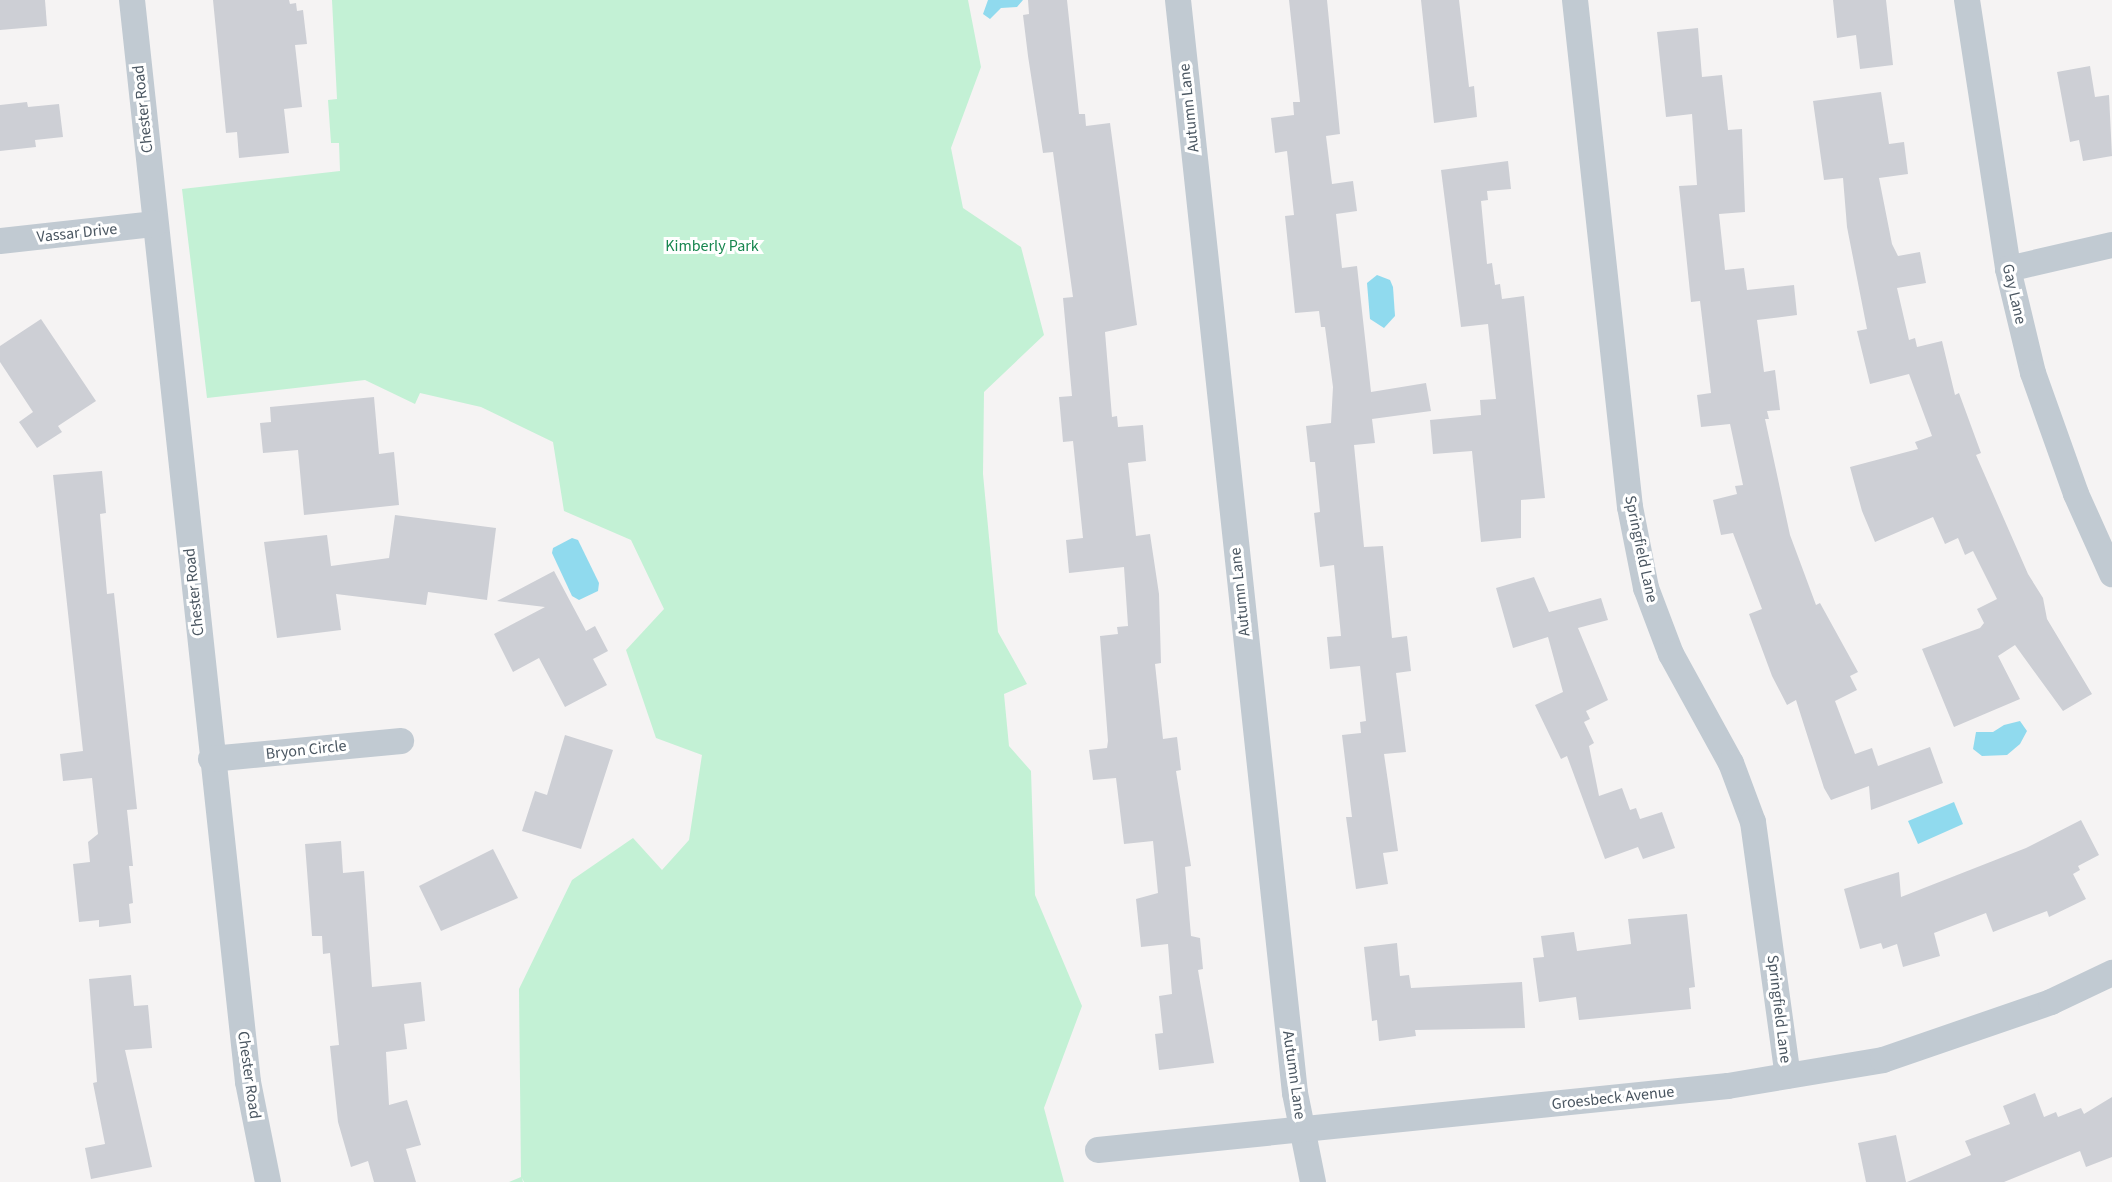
<!DOCTYPE html>
<style>
body{margin:0}
#map{position:relative;width:2112px;height:1182px;overflow:hidden;background:#f5f3f3;font-family:"Source Sans 3",sans-serif}
div>[style]{position:absolute}
[style*='--x']{left:calc(var(--x)*1px);top:calc(var(--y)*1px);width:calc(var(--w)*1px);rotate:calc(var(--a)*1deg)}
.green>*{inset:0;background:#c3f1d5}
.water>*{inset:0;background:#90daee}
.building>*{inset:0;background:#cdcfd5}
.minor>*{height:26px;margin:-13px;padding:0 13px;transform-origin:13px;border-radius:13px;background:#c1cad2}
span{translate:-50% -50%;white-space:nowrap;text-align:center;line-height:1.15;-webkit-text-stroke:6px #fff;paint-order:stroke}
.street-label{font-size:16px;color:#4a5661}
.park-label{font-size:16px;color:#17864f}
</style>
<div id="map">
<div class="green">
<i style="clip-path:polygon(332px 0,968px 0,981px 67px,951px 148px,963px 208px,1021px 247px,1044px 335px,984px 392px,983px 474px,998px 632px,1027px 684px,1004px 694px,1009px 746px,1031px 771px,1035px 895px,1082px 1006px,1044px 1108px,1064px 1182px,524px 1182px,522px 1178px,523px 1182px,509px 1182px,521px 1177px,519px 989px,572px 880px,633px 838px,662px 870px,689px 840px,702px 755px,656px 738px,626px 650px,664px 609px,631px 540px,564px 511px,553px 442px,481px 407px,420px 393px,415px 404px,365px 380px,207px 398px,182px 189px,340px 171px,339px 143px,331px 143px,328px 100px,337px 99px)"></i>
</div>
<div class="water">
<i style="clip-path:polygon(988px 0,1023px 0,1017px 7px,1001px 8px,990px 19px,983px 14px)"></i>
<i style="clip-path:polygon(1377px 275px,1390px 280px,1393px 287px,1395px 316px,1384px 328px,1370px 319px,1367px 283px)"></i>
<i style="clip-path:polygon(572px 538px,578px 540px,599px 583px,598px 591px,579px 600px,572px 596px,552px 553px,553px 548px)"></i>
<i style="clip-path:polygon(2020px 721px,2027px 731px,2020px 744px,2007px 755px,1982px 756px,1973px 749px,1976px 732px,1993px 732px,2004px 725px)"></i>
<i style="clip-path:polygon(1954px 802px,1963px 824px,1918px 844px,1908px 821px)"></i>
</div>
<div class="building">
<i style="clip-path:polygon(0 0,45px 0,47px 26px,0 30px)"></i>
<i style="clip-path:polygon(213px 0,289px 0,290px 4px,296px 3px,297px 11px,303px 10px,307px 44px,295px 45px,302px 107px,284px 109px,289px 153px,239px 158px,237px 132px,226px 133px)"></i>
<i style="clip-path:polygon(1028px 0,1067px 0,1079px 114px,1085px 114px,1086px 126px,1110px 123px,1137px 325px,1105px 332px,1112px 417px,1117px 416px,1118px 427px,1143px 425px,1146px 461px,1128px 463px,1136px 536px,1150px 534px,1159px 594px,1161px 663px,1155px 664px,1163px 739px,1177px 737px,1181px 770px,1176px 771px,1191px 866px,1185px 867px,1191px 936px,1200px 938px,1203px 969px,1198px 970px,1214px 1063px,1159px 1070px,1155px 1034px,1163px 1033px,1159px 996px,1172px 994px,1168px 944px,1141px 947px,1136px 899px,1158px 893px,1153px 841px,1124px 844px,1116px 778px,1093px 780px,1089px 750px,1107px 748px,1108px 741px,1100px 636px,1118px 634px,1117px 627px,1128px 626px,1124px 567px,1069px 573px,1066px 540px,1083px 538px,1073px 441px,1063px 442px,1059px 397px,1072px 396px,1063px 298px,1073px 297px,1053px 152px,1043px 153px,1028px 56px,1023px 15px,1029px 14px)"></i>
<i style="clip-path:polygon(1289px 0,1327px 0,1340px 134px,1326px 136px,1332px 184px,1353px 181px,1357px 211px,1336px 214px,1342px 268px,1357px 266px,1371px 392px,1426px 383px,1431px 411px,1372px 419px,1375px 443px,1354px 445px,1364px 547px,1383px 546px,1392px 638px,1407px 636px,1411px 671px,1396px 673px,1406px 752px,1384px 754px,1398px 851px,1383px 853px,1388px 884px,1356px 889px,1346px 817px,1352px 817px,1342px 735px,1361px 733px,1360px 722px,1366px 721px,1360px 666px,1330px 669px,1327px 637px,1341px 636px,1334px 565px,1320px 567px,1314px 513px,1320px 512px,1315px 462px,1310px 462px,1306px 426px,1331px 423px,1333px 387px,1325px 327px,1321px 327px,1319px 311px,1295px 313px,1285px 216px,1294px 215px,1287px 151px,1275px 153px,1271px 118px,1294px 115px,1293px 102px,1300px 102px)"></i>
<i style="clip-path:polygon(1421px 0,1459px 0,1469px 87px,1474px 86px,1477px 117px,1434px 123px)"></i>
<i style="clip-path:polygon(1833px 0,1886px 0,1893px 65px,1860px 69px,1856px 35px,1837px 38px)"></i>
<i style="clip-path:polygon(1698px 28px,1702px 77px,1722px 75px,1728px 130px,1742px 129px,1745px 212px,1719px 214px,1725px 270px,1744px 268px,1747px 290px,1794px 285px,1797px 315px,1757px 320px,1764px 372px,1775px 370px,1780px 410px,1767px 411px,1769px 419px,1765px 419px,1790px 535px,1816px 605px,1820px 603px,1858px 672px,1850px 676px,1857px 690px,1835px 701px,1855px 754px,1872px 748px,1878px 766px,1930px 747px,1943px 783px,1871px 810px,1869px 786px,1831px 800px,1824px 788px,1796px 700px,1787px 705px,1772px 676px,1749px 614px,1762px 609px,1733px 533px,1721px 535px,1713px 500px,1737px 494px,1735px 486px,1743px 485px,1730px 424px,1701px 427px,1697px 395px,1711px 393px,1700px 301px,1691px 302px,1679px 186px,1697px 185px,1692px 114px,1666px 117px,1657px 32px)"></i>
<i style="clip-path:polygon(2090px 66px,2095px 97px,2109px 95px,2112px 156px,2083px 161px,2079px 140px,2070px 142px,2057px 72px)"></i>
<i style="clip-path:polygon(1881px 92px,1889px 144px,1904px 142px,1908px 174px,1879px 178px,1892px 244px,1898px 256px,1920px 252px,1926px 283px,1897px 288px,1909px 340px,1915px 338px,1917px 347px,1942px 341px,1955px 395px,1959px 393px,1981px 453px,1976px 455px,2028px 574px,2043px 598px,2047px 619px,2092px 694px,2063px 711px,2015px 645px,1998px 656px,2020px 699px,1954px 727px,1922px 649px,1980px 628px,1984px 623px,1977px 609px,1997px 599px,1973px 551px,1965px 555px,1958px 538px,1945px 544px,1933px 517px,1875px 542px,1862px 511px,1850px 467px,1918px 449px,1915px 442px,1932px 436px,1909px 374px,1870px 384px,1857px 331px,1867px 329px,1847px 227px,1843px 178px,1824px 180px,1813px 101px)"></i>
<i style="clip-path:polygon(27px 102px,28px 107px,59px 104px,63px 137px,35px 140px,36px 147px,0 151px,0 105px)"></i>
<i style="clip-path:polygon(1508px 161px,1511px 189px,1487px 191px,1488px 200px,1481px 201px,1487px 264px,1492px 263px,1495px 285px,1500px 284px,1502px 299px,1524px 296px,1545px 498px,1521px 500px,1521px 538px,1481px 542px,1472px 451px,1433px 454px,1430px 420px,1481px 415px,1480px 400px,1496px 399px,1488px 324px,1461px 327px,1441px 170px)"></i>
<i style="clip-path:polygon(41px 319px,96px 401px,58px 426px,62px 432px,37px 448px,19px 422px,33px 412px,0 362px,0 346px)"></i>
<i style="clip-path:polygon(374px 397px,379px 454px,394px 452px,399px 505px,304px 515px,298px 450px,263px 453px,260px 423px,271px 422px,270px 407px)"></i>
<i style="clip-path:polygon(102px 471px,106px 513px,100px 514px,107px 594px,114px 593px,137px 809px,127px 810px,133px 866px,129px 866px,133px 903px,129px 904px,131px 923px,99px 927px,99px 920px,79px 922px,73px 864px,90px 862px,88px 842px,98px 834px,92px 778px,63px 781px,60px 754px,83px 751px,53px 475px)"></i>
<i style="clip-path:polygon(395px 515px,496px 528px,487px 600px,428px 592px,426px 605px,336px 594px,341px 630px,277px 638px,264px 542px,327px 535px,331px 566px,389px 558px)"></i>
<i style="clip-path:polygon(554px 571px,586px 631px,595px 626px,608px 651px,593px 659px,607px 685px,565px 707px,539px 658px,513px 672px,494px 634px,545px 607px,497px 601px)"></i>
<i style="clip-path:polygon(1534px 577px,1549px 612px,1601px 598px,1608px 620px,1578px 628px,1608px 700px,1586px 711px,1590px 719px,1584px 722px,1594px 743px,1589px 746px,1599px 796px,1622px 788px,1630px 810px,1636px 808px,1640px 819px,1662px 812px,1675px 848px,1643px 859px,1638px 847px,1605px 859px,1567px 756px,1561px 759px,1535px 705px,1563px 692px,1548px 637px,1513px 648px,1496px 588px)"></i>
<i style="clip-path:polygon(565px 735px,613px 750px,581px 849px,522px 831px,535px 791px,547px 795px)"></i>
<i style="clip-path:polygon(2081px 820px,2099px 855px,2078px 866px,2080px 870px,2073px 874px,2086px 899px,2049px 917px,2047px 911px,1993px 932px,1986px 913px,1934px 933px,1940px 956px,1903px 967px,1897px 944px,1883px 949px,1881px 943px,1860px 949px,1844px 889px,1899px 872px,1901px 897px,2026px 848px)"></i>
<i style="clip-path:polygon(341px 841px,343px 873px,364px 871px,372px 987px,421px 982px,425px 1021px,404px 1024px,407px 1049px,386px 1052px,389px 1105px,407px 1100px,421px 1145px,406px 1149px,416px 1182px,374px 1182px,368px 1161px,351px 1167px,338px 1122px,330px 1046px,339px 1045px,330px 953px,323px 954px,322px 936px,312px 936px,305px 844px)"></i>
<i style="clip-path:polygon(493px 849px,518px 898px,441px 931px,419px 886px)"></i>
<i style="clip-path:polygon(1687px 914px,1695px 987px,1689px 988px,1691px 1009px,1579px 1020px,1576px 997px,1539px 1002px,1533px 958px,1544px 957px,1541px 936px,1574px 932px,1577px 951px,1631px 944px,1628px 919px)"></i>
<i style="clip-path:polygon(1397px 943px,1400px 976px,1409px 975px,1411px 988px,1522px 982px,1525px 1028px,1415px 1030px,1416px 1036px,1379px 1041px,1377px 1020px,1372px 1021px,1364px 947px)"></i>
<i style="clip-path:polygon(131px 975px,134px 1006px,148px 1005px,152px 1048px,125px 1050px,152px 1167px,91px 1179px,85px 1148px,105px 1144px,93px 1083px,97px 1082px,89px 979px)"></i>
<i style="clip-path:polygon(2035px 1093px,2044px 1117px,2056px 1112px,2058px 1117px,2081px 1108px,2084px 1114px,2112px 1097px,2112px 1157px,2086px 1167px,2080px 1151px,2004px 1182px,1907px 1182px,1971px 1155px,1965px 1141px,2010px 1124px,2003px 1106px)"></i>
<i style="clip-path:polygon(1896px 1135px,1906px 1182px,1866px 1182px,1858px 1143px)"></i>
</div>
<div class="minor">
<i style="--x:132;--y:0;--w:1088;--a:83.88"></i>
<i style="--x:248;--y:1082;--w:102;--a:78.7"></i>
<i style="--x:1178;--y:0;--w:1099;--a:83.89"></i>
<i style="--x:1295;--y:1093;--w:91;--a:78.6"></i>
<i style="--x:1575;--y:0;--w:510;--a:83.81"></i>
<i style="--x:1630;--y:507;--w:83;--a:78.8"></i>
<i style="--x:1646;--y:588;--w:71;--a:69.3"></i>
<i style="--x:1671;--y:654;--w:124;--a:61.2"></i>
<i style="--x:1731;--y:763;--w:63;--a:69.6"></i>
<i style="--x:1753;--y:822;--w:256;--a:82.2"></i>
<i style="--x:1967;--y:0;--w:272;--a:81.3"></i>
<i style="--x:2008;--y:269;--w:107;--a:76.5"></i>
<i style="--x:2033;--y:373;--w:128;--a:70.4"></i>
<i style="--x:2076;--y:494;--w:88;--a:65.8"></i>
<i style="--x:0;--y:241;--w:156;--a:-6.3"></i>
<i style="--x:2008;--y:269;--w:107;--a:-13"></i>
<i style="--x:211;--y:759;--w:191;--a:-5.4"></i>
<i style="--x:1098;--y:1150;--w:633;--a:-5.8"></i>
<i style="--x:1728;--y:1086;--w:157;--a:-9.5"></i>
<i style="--x:1883;--y:1060;--w:178;--a:-19"></i>
<i style="--x:2051;--y:1002;--w:68;--a:-25.4"></i>
</div>
<div class="street-label">
<span style="left:1189px;top:108px;rotate:-96deg">Autumn Lane</span>
<span style="left:143px;top:109px;rotate:-96deg">Chester Road</span>
<span style="left:77px;top:233px;rotate:-6deg">Vassar Drive</span>
<span style="left:2014px;top:294px;rotate:77deg">Gay Lane</span>
<span style="left:1641px;top:549px;rotate:78deg">Springfield Lane</span>
<span style="left:194px;top:592px;rotate:-96deg">Chester Road</span>
<span style="left:1240px;top:592px;rotate:-96deg">Autumn Lane</span>
<span style="left:306px;top:750px;rotate:-6deg">Bryon Circle</span>
<span style="left:1779px;top:1009px;rotate:83deg">Springfield Lane</span>
<span style="left:249px;top:1075px;rotate:82deg">Chester Road</span>
<span style="left:1294px;top:1075px;rotate:82deg">Autumn Lane</span>
<span style="left:1613px;top:1098px;rotate:-6deg">Groesbeck Avenue</span>
</div>
<div class="park-label">
<span style="left:712px;top:246px">Kimberly Park</span>
</div>
</div>
